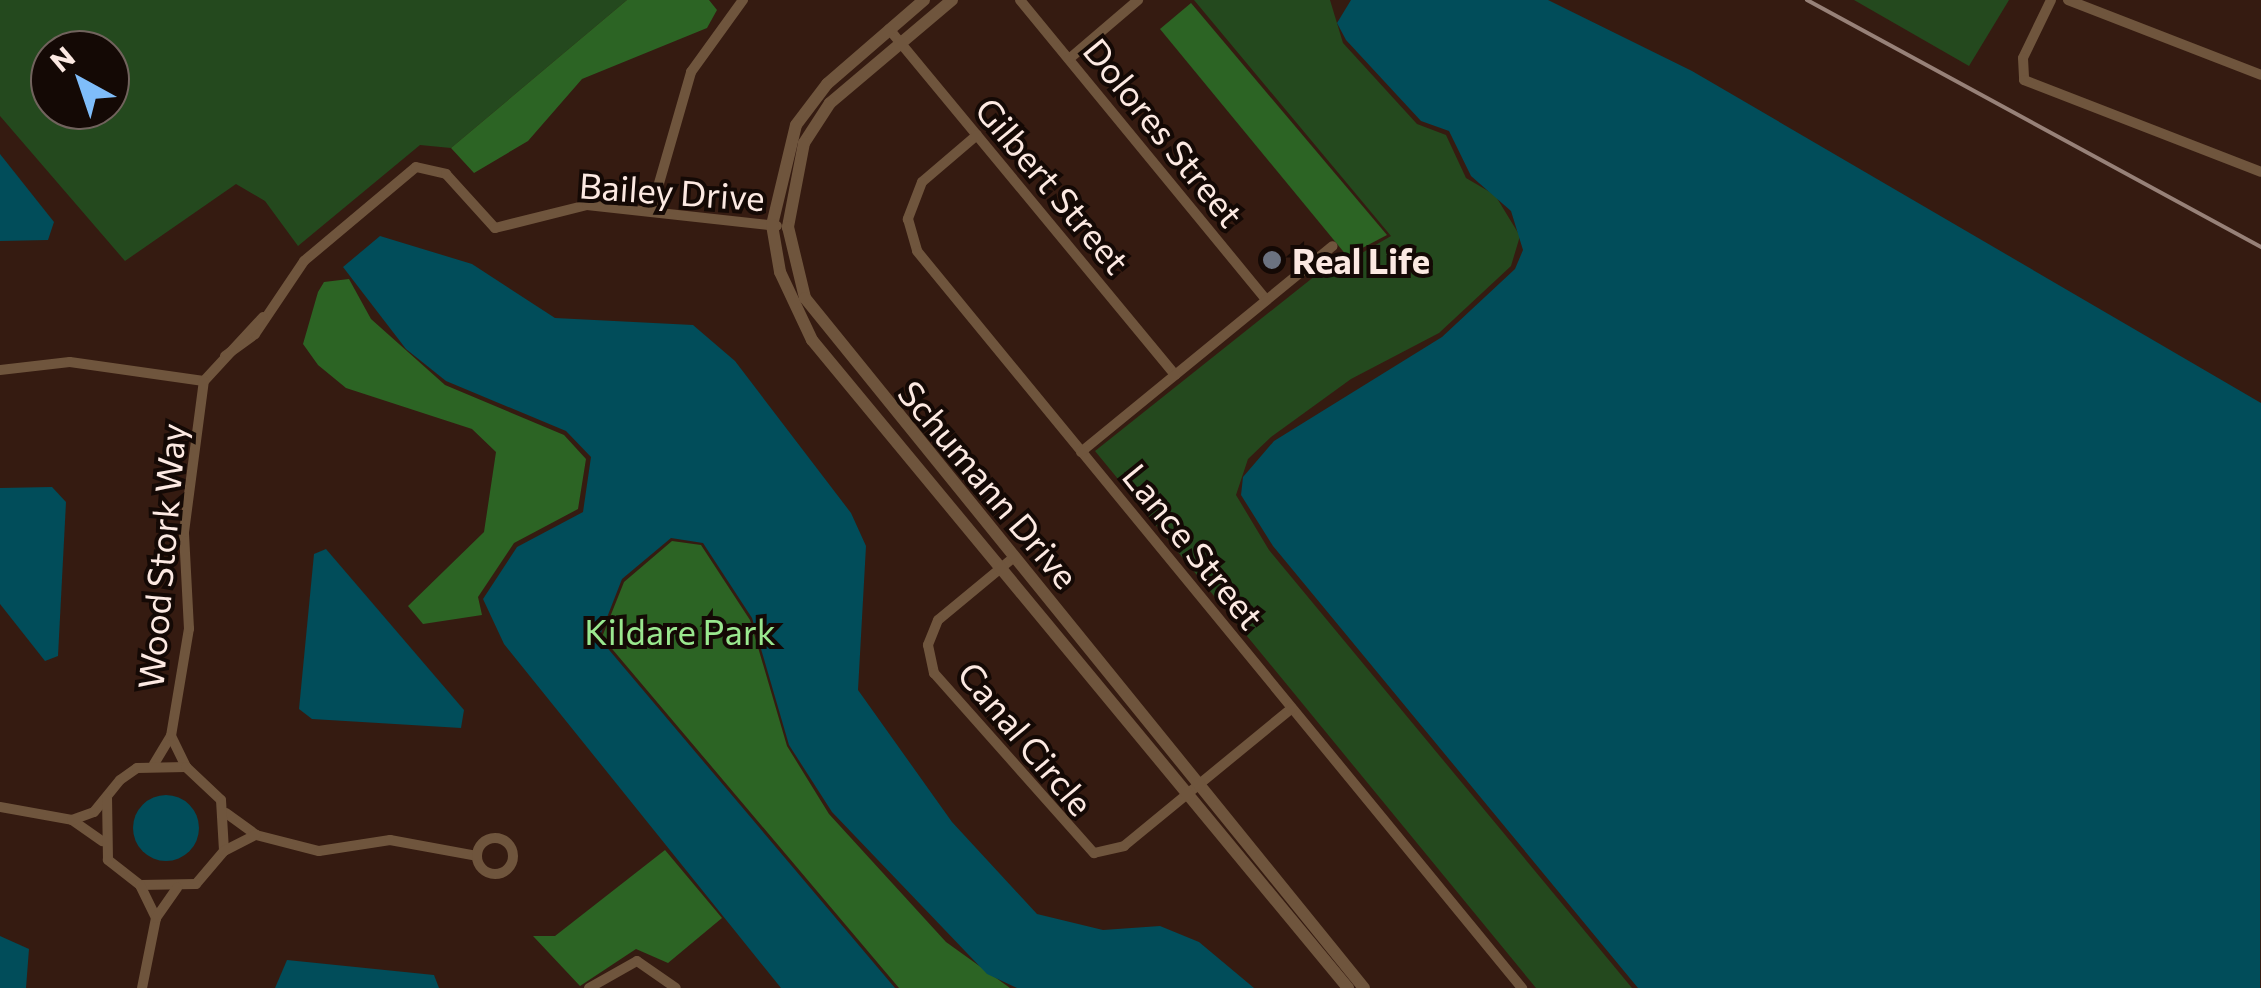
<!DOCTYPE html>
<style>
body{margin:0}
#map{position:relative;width:2261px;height:988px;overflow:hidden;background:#351b11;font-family:Commissioner,sans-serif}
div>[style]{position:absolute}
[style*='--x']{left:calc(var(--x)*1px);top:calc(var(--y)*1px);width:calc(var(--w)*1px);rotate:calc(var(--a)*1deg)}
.green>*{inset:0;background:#24491e}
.forest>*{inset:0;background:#2c6424}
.water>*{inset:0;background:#014d5a}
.round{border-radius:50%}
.minor>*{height:10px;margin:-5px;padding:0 5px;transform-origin:5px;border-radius:5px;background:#6f553d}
.minor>.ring{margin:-5px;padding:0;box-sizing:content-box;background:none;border:10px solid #6f553d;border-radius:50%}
.tertiary>*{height:12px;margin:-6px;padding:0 6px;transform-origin:6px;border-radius:6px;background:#6f553d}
.rail>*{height:4px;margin:-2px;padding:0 2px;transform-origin:2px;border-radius:2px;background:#978178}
.dots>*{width:28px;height:28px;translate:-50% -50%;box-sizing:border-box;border:5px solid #140905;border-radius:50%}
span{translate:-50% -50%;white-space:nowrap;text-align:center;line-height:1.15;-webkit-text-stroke:8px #140905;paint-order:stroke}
.street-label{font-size:35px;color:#fce9e2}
.poi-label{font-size:35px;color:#fce9e2;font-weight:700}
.left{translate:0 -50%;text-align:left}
.park-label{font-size:35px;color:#9ae88f}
.north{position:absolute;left:30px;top:30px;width:100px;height:100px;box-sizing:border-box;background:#140905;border:2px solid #71635d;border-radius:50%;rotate:320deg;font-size:28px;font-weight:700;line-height:40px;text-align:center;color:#fce9e2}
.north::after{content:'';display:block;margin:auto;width:35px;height:45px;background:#7fbdfa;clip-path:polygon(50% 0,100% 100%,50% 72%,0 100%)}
</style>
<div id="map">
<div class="green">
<i style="clip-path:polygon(evenodd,0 0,627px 0,451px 148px,420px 145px,298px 246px,265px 201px,236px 184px,125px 261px,0 116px,0 0,50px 50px,110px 50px,110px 110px,50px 110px,50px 50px)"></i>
<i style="clip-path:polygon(1194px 0,1330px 0,1343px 43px,1417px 124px,1446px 135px,1466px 178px,1495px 195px,1520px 236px,1511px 266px,1439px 333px,1351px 379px,1271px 437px,1248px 459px,1236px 495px,1269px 550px,1632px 988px,1536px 988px,1095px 451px,1340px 256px,1348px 261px,1391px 236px)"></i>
<i style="clip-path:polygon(1854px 0,2009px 0,1969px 66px)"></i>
</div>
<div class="forest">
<i style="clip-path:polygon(627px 0,709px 0,717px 10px,707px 28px,582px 79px,528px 141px,474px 173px,451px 148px)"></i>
<i style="clip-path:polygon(1191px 3px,1387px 235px,1347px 256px,1160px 29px)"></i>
<i style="clip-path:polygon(349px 279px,371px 319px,445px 385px,564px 435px,586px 459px,578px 509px,514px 543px,478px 597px,482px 615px,423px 624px,408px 606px,484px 532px,496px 452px,472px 429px,346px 388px,318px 365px,303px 344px,318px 292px,324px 282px)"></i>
<i style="clip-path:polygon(672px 541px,701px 545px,750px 620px,787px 746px,829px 814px,946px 942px,1010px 988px,899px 988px,602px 637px,624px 582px)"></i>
<i style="clip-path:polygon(665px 850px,722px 918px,668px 963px,636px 949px,580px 986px,533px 936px,555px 936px)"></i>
</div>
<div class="water">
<i style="clip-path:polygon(1351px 0,1548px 0,1692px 71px,2261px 403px,2260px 988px,1638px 988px,1273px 546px,1241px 495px,1243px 477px,1274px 441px,1442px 337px,1515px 269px,1523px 250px,1511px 211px,1471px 176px,1449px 131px,1421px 121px,1346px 40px,1337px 23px)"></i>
<i style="clip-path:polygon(0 154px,54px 222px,48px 240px,0 241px)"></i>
<i style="clip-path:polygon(380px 236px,472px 264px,555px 318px,693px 325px,735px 361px,851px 513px,866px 546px,858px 690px,952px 822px,1037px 914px,1103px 930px,1160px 926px,1199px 942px,1254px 988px,1017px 988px,987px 974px,832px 812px,789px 745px,752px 618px,703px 543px,671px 538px,622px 579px,599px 638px,895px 988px,781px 988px,504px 644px,483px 599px,517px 547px,583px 512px,591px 457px,566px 431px,446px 381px,406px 349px,343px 267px)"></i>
<i style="clip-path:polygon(52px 487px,66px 502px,58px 656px,45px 661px,0 604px,0 488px)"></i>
<i style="clip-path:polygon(326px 549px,464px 710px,461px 728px,312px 719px,299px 709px,314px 554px)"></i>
<i class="round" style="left:133px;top:795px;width:66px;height:66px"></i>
<i style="clip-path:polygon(0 936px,29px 949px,26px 988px,0 988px)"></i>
<i style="clip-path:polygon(287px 960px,434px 975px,439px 988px,275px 988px)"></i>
</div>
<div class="minor">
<i style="--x:1020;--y:0;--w:388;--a:50.6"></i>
<i style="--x:2051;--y:0;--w:64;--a:115.8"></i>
<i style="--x:2023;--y:58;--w:22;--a:87"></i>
<i style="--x:2024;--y:80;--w:254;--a:21.2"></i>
<i style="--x:2068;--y:0;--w:207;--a:21.2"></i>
<i style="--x:889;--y:29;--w:449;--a:50.4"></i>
<i style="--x:1069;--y:59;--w:91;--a:-40.5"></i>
<i style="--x:977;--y:135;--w:72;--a:139.5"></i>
<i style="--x:922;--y:182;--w:40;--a:111"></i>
<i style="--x:908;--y:219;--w:33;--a:74"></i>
<i style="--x:917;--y:251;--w:954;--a:50.62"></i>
<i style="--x:651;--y:211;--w:145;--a:-73.9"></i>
<i style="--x:691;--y:72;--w:89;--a:-54.2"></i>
<i style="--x:225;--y:356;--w:37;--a:-36"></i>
<i style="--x:255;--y:334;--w:88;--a:-56.1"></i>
<i style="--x:304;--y:261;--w:146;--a:-40"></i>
<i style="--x:416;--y:167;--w:31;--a:13"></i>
<i style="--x:446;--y:174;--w:73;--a:47.8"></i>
<i style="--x:495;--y:228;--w:95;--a:-14"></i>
<i style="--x:587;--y:205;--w:191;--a:6.3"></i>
<i style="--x:0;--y:370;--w:70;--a:-6.5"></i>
<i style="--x:70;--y:362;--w:135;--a:8.1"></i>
<i style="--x:204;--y:381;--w:87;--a:-47.3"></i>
<i style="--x:1081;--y:452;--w:325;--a:-39.3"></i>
<i style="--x:1013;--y:558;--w:97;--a:140.4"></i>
<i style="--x:938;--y:620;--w:27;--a:112"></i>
<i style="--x:928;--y:645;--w:29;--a:78"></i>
<i style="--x:934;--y:673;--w:241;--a:48.4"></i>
<i style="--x:1094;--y:853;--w:31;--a:-13"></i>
<i style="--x:1124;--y:846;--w:217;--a:-39.4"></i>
<i style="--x:171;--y:736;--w:34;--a:64"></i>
<i style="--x:154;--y:764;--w:33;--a:-59"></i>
<i style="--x:171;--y:736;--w:109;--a:-80.5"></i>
<i style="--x:189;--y:629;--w:97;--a:-93"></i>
<i style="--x:184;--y:532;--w:152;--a:-82.5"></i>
<i style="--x:0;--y:807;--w:73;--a:10.2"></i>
<i style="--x:72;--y:820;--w:37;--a:35"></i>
<i style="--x:226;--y:813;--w:37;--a:36"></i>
<i style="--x:256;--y:835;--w:65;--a:14.3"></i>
<i style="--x:319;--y:851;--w:72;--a:-8.8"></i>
<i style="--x:390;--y:840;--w:88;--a:10.4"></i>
<i style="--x:72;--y:820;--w:23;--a:-20"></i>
<i style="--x:94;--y:812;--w:41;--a:-50.9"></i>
<i style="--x:120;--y:780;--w:21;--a:-35"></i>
<i style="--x:137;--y:768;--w:49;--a:-1.2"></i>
<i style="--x:186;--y:767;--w:48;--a:43.3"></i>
<i style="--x:221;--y:800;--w:51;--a:86.6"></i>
<i style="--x:224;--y:851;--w:43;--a:130.3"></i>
<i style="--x:196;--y:884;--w:56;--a:179"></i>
<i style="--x:140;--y:885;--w:41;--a:-142"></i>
<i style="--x:108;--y:860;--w:62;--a:-90.9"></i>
<i class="ring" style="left:477px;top:838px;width:26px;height:26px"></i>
<i style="--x:224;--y:851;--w:36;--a:-27"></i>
<i style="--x:140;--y:885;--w:37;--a:64"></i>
<i style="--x:156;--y:918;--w:71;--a:101.3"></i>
<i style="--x:156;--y:918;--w:37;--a:-55"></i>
<i style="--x:589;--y:988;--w:55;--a:-29.4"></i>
<i style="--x:637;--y:961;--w:47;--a:34.7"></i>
</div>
<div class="tertiary">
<i style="--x:924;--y:0;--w:128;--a:139.1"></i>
<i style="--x:827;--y:84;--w:51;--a:127.1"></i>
<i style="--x:796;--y:125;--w:103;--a:103.5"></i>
<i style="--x:772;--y:225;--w:48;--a:80.3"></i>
<i style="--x:780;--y:272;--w:75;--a:64.8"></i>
<i style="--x:812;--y:340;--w:841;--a:50.4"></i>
<i style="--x:952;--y:0;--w:160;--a:139.8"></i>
<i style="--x:830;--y:103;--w:48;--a:123"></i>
<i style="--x:804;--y:143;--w:86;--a:100.8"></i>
<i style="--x:788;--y:227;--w:73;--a:76.5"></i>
<i style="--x:805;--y:298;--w:888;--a:50.99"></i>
</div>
<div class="rail">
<i style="--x:1807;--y:0;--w:517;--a:28.55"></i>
</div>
<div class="dots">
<i style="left:1272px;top:260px;background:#6b7280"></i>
</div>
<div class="street-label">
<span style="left:1164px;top:132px;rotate:51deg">Dolores Street</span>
<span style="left:1053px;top:185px;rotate:50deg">Gilbert Street</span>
<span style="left:672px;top:191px;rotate:4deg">Bailey Drive</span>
<span style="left:989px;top:484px;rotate:50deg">Schumann Drive</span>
<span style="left:1194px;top:546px;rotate:51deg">Lance Street</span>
<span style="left:161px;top:556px;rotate:-85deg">Wood Stork Way</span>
<span style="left:1026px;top:738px;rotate:50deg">Canal Circle</span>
</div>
<div class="poi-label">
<span class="left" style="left:1292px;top:260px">Real Life</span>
</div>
<div class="park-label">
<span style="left:680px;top:631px">Kildare Park</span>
</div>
<div class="north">N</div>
</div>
